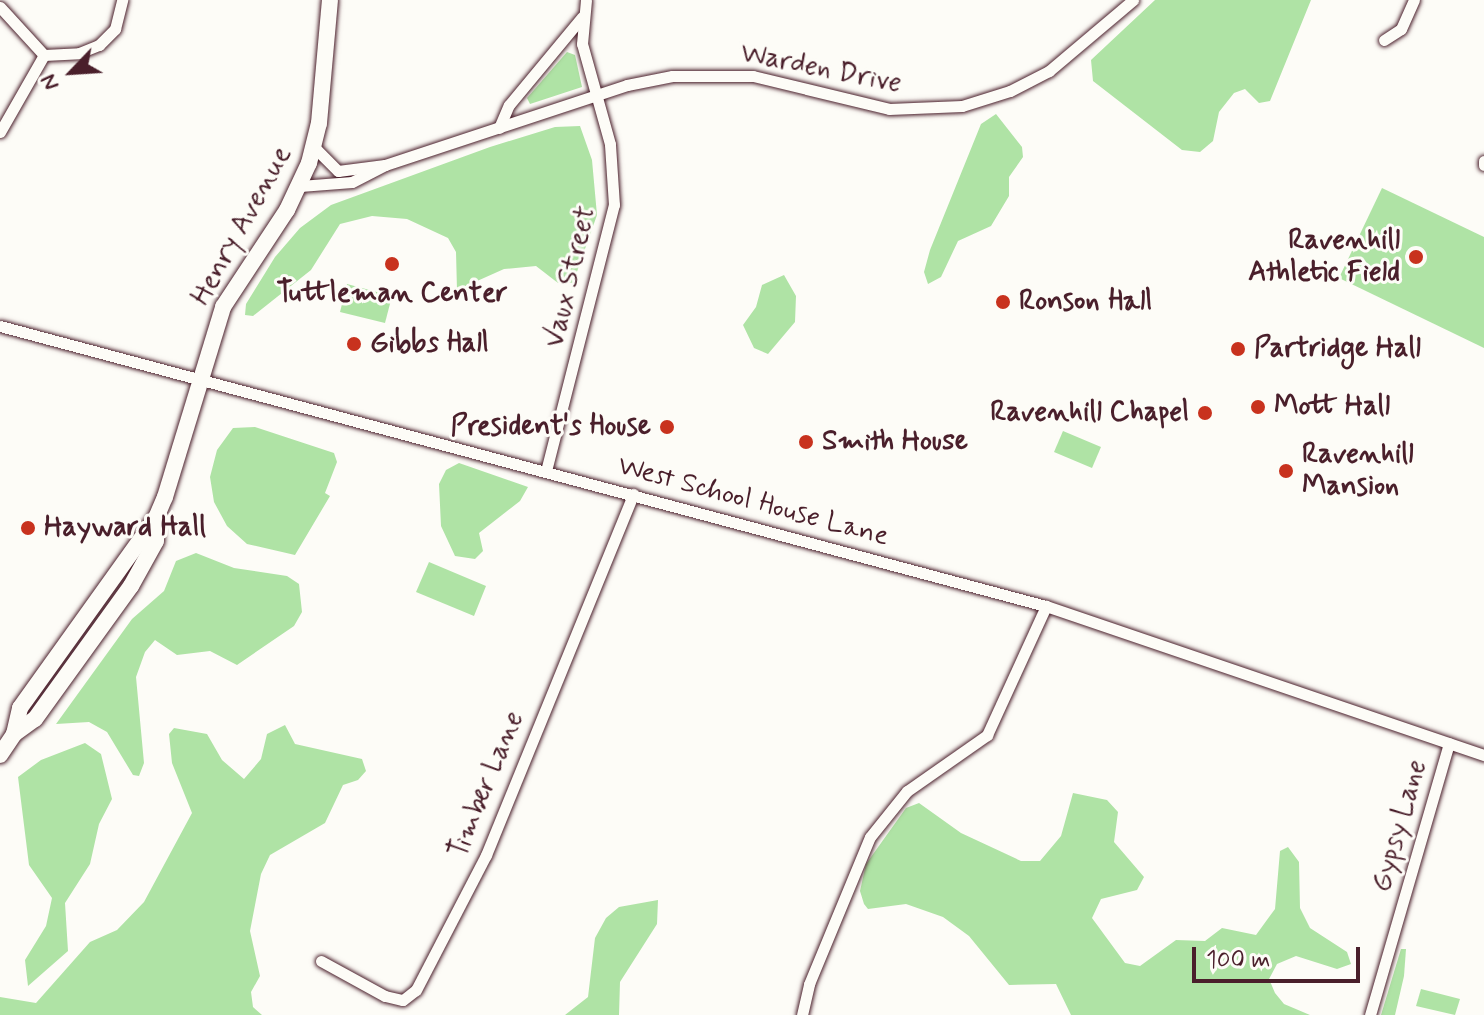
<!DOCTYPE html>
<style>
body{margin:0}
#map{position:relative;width:1484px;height:1015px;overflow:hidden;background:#fdfcf7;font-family:Mynerve,sans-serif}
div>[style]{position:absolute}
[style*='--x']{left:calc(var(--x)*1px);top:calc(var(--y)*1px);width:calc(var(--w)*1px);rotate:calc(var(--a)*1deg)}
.green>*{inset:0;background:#afe3a5}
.roads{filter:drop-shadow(0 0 2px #4a1f2b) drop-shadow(0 0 2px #4a1f2b)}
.street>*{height:11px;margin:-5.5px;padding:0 5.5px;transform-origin:5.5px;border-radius:5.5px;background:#fdfcf7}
.primary>*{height:16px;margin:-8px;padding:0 8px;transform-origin:8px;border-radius:8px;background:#fdfcf7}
.dots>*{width:22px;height:22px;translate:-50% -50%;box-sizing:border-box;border:4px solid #fdfcf7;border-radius:50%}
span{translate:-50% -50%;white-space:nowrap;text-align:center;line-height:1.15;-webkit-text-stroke:6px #fdfcf7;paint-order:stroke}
.street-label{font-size:28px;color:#4a1f2b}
.poi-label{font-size:28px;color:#4a1f2b;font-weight:700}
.right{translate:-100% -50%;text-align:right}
.left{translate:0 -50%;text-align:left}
.north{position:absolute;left:32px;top:32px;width:80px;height:80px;-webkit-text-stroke:6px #fdfcf7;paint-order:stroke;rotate:245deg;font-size:22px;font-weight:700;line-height:32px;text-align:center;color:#4a1f2b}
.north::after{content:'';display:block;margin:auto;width:28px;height:36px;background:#4a1f2b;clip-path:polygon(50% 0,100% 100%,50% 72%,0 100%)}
.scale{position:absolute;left:1192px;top:947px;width:168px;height:36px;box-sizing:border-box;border:4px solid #4a1f2b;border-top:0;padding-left:10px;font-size:24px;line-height:28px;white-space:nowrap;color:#4a1f2b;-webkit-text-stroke:6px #fdfcf7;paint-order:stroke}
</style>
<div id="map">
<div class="green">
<i style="clip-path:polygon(1155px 0,1311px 0,1270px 101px,1259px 103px,1245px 89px,1234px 93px,1219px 112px,1213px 141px,1200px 152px,1182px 150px,1093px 81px,1091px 60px)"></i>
<i style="clip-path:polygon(567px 52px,575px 55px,582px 87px,530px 104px,527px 98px)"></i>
<i style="clip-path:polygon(996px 114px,1022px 147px,1023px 157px,1009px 177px,1009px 196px,991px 226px,958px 241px,941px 277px,928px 284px,924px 272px,930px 250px,981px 124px)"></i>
<i style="clip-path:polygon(580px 126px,592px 160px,597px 215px,573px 283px,558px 283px,536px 266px,504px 269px,457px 290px,456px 252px,448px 238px,407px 219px,372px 216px,340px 224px,311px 270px,253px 316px,245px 315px,246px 304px,275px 257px,300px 228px,331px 205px,490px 147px,555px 127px)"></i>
<i style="clip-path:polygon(1382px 188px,1484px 237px,1484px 348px,1339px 278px)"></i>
<i style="clip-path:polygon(784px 275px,796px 296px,795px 322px,768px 354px,754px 348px,743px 325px,756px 307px,762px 285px)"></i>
<i style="clip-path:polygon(347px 284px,392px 296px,385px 323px,340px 312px)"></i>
<i style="clip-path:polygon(255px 427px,334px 453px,337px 462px,325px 493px,330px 496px,295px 555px,247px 544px,227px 526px,214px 502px,210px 477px,217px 450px,233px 428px)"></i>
<i style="clip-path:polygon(1063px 431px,1101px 447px,1092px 468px,1054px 452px)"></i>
<i style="clip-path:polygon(459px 463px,528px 487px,520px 501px,479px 533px,483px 551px,475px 559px,455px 556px,441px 526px,439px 484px,446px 470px)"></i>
<i style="clip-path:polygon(196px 553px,234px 568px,287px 576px,299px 584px,302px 612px,294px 626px,237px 665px,210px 651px,177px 655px,155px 640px,145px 652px,136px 677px,144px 763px,139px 776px,133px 775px,107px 732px,89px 722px,56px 724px,132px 619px,164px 591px,176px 561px)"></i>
<i style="clip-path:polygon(429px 562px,486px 586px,474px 616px,416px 592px)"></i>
<i style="clip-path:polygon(285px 725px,295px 744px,362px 759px,366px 771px,358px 780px,343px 785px,325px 823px,270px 855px,261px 874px,250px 931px,260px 976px,251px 992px,253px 1007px,262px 1015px,0 1015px,0 997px,36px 1003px,90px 942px,117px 930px,144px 902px,192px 813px,172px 763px,169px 734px,174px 728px,207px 734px,222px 760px,244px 779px,261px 759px,267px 734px)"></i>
<i style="clip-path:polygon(85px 743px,101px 754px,112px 799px,99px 824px,90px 864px,65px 903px,68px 951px,28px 986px,25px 960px,46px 926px,52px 898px,29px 865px,18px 777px,41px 760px)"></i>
<i style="clip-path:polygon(1073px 793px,1107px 800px,1118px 812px,1114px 842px,1144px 877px,1137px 890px,1101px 899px,1092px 918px,1125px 963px,1140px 966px,1176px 940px,1205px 941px,1222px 928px,1256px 935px,1275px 909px,1280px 851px,1288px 847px,1299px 862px,1300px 908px,1310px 928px,1347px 952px,1351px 964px,1337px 969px,1296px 956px,1277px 964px,1269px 979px,1275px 993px,1284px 1004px,1310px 1015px,1071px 1015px,1056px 984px,1009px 985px,969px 936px,943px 917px,906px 904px,868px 909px,864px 904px,860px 891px,866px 864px,906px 808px,919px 803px,961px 833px,1021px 861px,1040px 861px,1061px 836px)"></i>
<i style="clip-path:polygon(658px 900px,657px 924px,620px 982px,619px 1015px,565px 1015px,588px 997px,595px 938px,606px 918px,619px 907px)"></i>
<i style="clip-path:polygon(1401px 949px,1406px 949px,1404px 976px,1395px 1015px,1381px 1015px)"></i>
<i style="clip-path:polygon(1421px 989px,1460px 999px,1455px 1015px,1416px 1006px)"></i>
</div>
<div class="roads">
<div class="street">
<i style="--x:0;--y:7;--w:65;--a:47.5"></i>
<i style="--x:1384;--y:40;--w:20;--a:-33"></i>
<i style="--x:1401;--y:29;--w:32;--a:-66"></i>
<i style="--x:44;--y:55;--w:35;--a:-3"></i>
<i style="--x:79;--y:53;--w:22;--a:-22"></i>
<i style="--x:99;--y:45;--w:23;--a:-45"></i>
<i style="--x:115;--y:29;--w:30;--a:-76"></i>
<i style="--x:499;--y:128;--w:25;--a:-67"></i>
<i style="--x:509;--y:105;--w:114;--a:-50.3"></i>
<i style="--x:0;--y:132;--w:89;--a:-60.3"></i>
<i style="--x:314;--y:147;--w:34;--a:45"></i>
<i style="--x:338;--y:171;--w:47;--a:-7.3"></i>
<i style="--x:1484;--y:161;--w:4;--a:90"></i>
<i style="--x:300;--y:186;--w:52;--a:-4.4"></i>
<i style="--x:352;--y:182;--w:37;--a:-27"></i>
<i style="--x:385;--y:165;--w:255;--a:-18.3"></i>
<i style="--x:627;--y:85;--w:46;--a:-11.3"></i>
<i style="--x:672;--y:76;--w:81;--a:0"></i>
<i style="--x:753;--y:76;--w:140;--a:13.6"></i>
<i style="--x:889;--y:109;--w:73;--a:-2.4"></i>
<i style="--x:962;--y:106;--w:50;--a:-17.4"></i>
<i style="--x:1010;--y:91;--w:44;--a:-27.1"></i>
<i style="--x:1049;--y:71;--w:110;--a:-40.2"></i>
<i style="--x:0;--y:326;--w:1083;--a:14.99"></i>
<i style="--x:1046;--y:606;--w:463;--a:18.8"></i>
<i style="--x:546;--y:471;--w:275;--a:-75.7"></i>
<i style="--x:614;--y:205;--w:61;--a:-93.8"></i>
<i style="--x:610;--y:144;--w:104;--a:-105.6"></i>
<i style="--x:582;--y:44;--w:44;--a:-84.8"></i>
<i style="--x:321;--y:961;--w:73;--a:28.7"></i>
<i style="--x:385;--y:996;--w:18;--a:13"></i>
<i style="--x:403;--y:1000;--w:16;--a:-38"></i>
<i style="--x:416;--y:990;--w:152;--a:-62.6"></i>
<i style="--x:486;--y:855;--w:390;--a:-67.8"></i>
<i style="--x:802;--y:1015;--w:32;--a:-77"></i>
<i style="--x:809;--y:984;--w:159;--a:-67.5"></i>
<i style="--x:870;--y:837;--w:59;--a:-51.2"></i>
<i style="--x:907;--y:791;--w:98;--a:-35"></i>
<i style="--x:987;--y:735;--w:142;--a:-65.4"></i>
<i style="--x:1370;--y:1015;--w:283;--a:-73.8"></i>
</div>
<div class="primary">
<i style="--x:14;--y:734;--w:26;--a:-36"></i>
<i style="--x:35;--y:719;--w:164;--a:-54.2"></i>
<i style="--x:131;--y:586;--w:51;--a:-60.9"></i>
<i style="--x:156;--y:541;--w:23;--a:-90"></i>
<i style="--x:0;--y:755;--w:25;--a:-56"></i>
<i style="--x:14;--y:734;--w:27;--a:-77"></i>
<i style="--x:20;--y:708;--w:234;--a:-54.4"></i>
<i style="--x:156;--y:518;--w:23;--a:-67"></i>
<i style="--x:165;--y:497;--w:199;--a:-73"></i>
<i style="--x:223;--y:307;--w:116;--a:-56.6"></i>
<i style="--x:287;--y:210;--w:52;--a:-64.9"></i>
<i style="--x:309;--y:163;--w:41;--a:-76"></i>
<i style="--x:319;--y:123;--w:123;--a:-84.9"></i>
</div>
</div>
<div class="dots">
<i style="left:1416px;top:257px;background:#c8321e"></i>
<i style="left:392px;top:264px;background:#c8321e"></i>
<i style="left:1003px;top:302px;background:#c8321e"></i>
<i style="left:354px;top:344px;background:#c8321e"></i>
<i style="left:1238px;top:349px;background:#c8321e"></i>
<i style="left:1258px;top:407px;background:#c8321e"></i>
<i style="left:1205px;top:413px;background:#c8321e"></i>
<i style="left:667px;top:427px;background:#c8321e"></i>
<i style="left:806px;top:442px;background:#c8321e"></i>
<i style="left:1286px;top:471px;background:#c8321e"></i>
<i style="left:28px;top:528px;background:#c8321e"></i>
</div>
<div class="street-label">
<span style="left:821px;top:69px;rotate:11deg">Warden Drive</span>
<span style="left:242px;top:226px;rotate:-61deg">Henry Avenue</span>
<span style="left:571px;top:277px;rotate:-77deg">Vaux Street</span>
<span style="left:753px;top:502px;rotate:15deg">West School House Lane</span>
<span style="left:487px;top:785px;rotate:-68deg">Timber Lane</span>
<span style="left:1400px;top:826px;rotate:-74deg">Gypsy Lane</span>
</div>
<div class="poi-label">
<span class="right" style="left:1400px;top:257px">Ravenhill<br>Athletic Field</span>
<span style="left:392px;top:294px">Tuttleman Center</span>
<span class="left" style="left:1019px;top:302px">Ronson Hall</span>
<span class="left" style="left:370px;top:344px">Gibbs Hall</span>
<span class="left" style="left:1254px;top:349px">Partridge Hall</span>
<span class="left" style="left:1274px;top:407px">Mott Hall</span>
<span class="right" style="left:1189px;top:413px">Ravenhill Chapel</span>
<span class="right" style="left:651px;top:427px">President's House</span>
<span class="left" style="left:822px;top:442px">Smith House</span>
<span class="left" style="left:1302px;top:471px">Ravenhill<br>Mansion</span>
<span class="left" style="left:44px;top:528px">Hayward Hall</span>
</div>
<div class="north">N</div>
<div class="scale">100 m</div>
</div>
